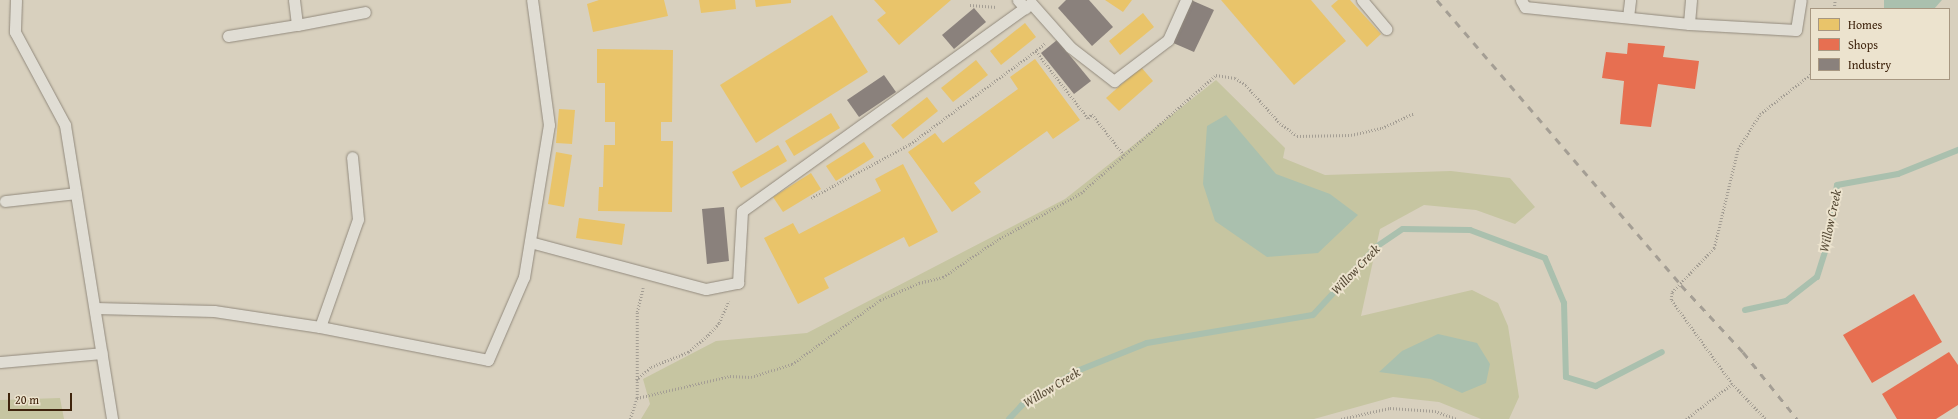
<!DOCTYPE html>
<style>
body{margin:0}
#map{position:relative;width:1958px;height:419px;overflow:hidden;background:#d8d0be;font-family:"Gentium Book Plus",serif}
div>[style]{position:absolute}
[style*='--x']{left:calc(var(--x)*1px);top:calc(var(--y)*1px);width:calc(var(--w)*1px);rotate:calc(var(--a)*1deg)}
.green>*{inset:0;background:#c6c5a1}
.water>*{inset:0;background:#aac0ae}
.homes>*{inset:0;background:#e9c46a}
.shops>*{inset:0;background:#e76f51}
.industry>*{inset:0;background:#8a817c}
.stream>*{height:6px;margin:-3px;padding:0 3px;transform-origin:3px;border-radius:3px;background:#aac0ae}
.path>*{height:2.5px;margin-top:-1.25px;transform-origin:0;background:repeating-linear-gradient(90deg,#a49e94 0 1px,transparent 0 3px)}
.roads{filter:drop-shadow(0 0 1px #928a7d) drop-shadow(0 0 1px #928a7d)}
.service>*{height:11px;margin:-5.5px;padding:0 5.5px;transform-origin:5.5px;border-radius:5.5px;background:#e0ddd4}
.rail>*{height:3px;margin-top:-1.5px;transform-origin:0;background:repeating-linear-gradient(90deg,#a49e94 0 7px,transparent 0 14px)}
span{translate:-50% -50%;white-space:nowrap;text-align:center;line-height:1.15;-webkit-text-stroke:4px #ece3ce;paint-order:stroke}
.water-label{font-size:13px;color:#554934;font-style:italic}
.legend{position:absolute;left:1810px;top:8px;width:140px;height:72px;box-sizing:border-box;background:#ece3ce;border:1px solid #a79781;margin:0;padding:5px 7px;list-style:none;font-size:12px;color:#3f240d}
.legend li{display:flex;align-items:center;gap:8px;height:20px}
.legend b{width:20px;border:1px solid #a79781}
.scale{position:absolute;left:8px;top:393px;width:64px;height:18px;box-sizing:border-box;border:2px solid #3f240d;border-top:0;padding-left:5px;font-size:12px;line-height:14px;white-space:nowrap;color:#3f240d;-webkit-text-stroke:3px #ece3ce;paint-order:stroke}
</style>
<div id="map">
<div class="green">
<i style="clip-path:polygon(1216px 80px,1285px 148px,1283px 158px,1325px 175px,1451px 171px,1510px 178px,1535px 207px,1515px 224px,1476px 210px,1424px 205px,1380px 229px,1361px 316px,1472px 290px,1498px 303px,1508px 326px,1519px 397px,1509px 419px,1481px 419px,1439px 402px,1393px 397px,1314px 419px,641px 419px,650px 404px,643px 379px,716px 341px,807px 333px,1065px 199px)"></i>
<i style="clip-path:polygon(60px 398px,64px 419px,0 419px,0 400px)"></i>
</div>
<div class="water">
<i style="clip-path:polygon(1884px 0,1942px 0,1934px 9px,1884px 9px)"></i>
<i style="clip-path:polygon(1226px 115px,1276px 174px,1330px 194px,1358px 215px,1318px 253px,1267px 257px,1215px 221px,1203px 184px,1207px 126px)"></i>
<i style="clip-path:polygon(1438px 334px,1477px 343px,1490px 364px,1486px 383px,1462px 393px,1431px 379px,1379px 372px,1402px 351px)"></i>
</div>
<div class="homes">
<i style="clip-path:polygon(599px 0,664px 0,668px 16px,593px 32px,587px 4px)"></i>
<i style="clip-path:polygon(699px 0,735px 0,736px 9px,701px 13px)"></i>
<i style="clip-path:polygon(755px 0,791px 0,791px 3px,756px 7px)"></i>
<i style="clip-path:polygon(874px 0,951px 0,899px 45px,877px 20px,886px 13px)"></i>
<i style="clip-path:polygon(1105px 0,1132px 0,1123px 12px)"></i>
<i style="clip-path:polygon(1221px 0,1311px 0,1346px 41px,1294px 85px)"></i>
<i style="clip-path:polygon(1338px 0,1350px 0,1381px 34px,1367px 47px,1331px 6px)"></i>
<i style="clip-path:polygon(1143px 13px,1154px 27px,1120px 55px,1109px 41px)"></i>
<i style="clip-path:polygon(832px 15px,868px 72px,756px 143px,720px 85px)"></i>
<i style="clip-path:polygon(1025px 23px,1036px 37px,1001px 65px,990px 51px)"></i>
<i style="clip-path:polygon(597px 49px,673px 50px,672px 122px,661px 122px,661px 141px,673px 141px,672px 212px,598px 211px,599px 187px,603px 187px,604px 145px,615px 145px,615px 122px,605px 122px,605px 83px,597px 83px)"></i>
<i style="clip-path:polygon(1035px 59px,1080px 120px,1053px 139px,1047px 131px,974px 183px,981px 192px,952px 212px,908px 152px,935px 133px,943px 143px,1018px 89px,1010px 77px)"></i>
<i style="clip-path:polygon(976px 60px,988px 75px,953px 102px,941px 88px)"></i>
<i style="clip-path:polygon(1141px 67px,1153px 81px,1119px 111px,1106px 98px)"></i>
<i style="clip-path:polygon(927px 97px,938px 111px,903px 139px,891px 125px)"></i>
<i style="clip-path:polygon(559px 109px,575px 110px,572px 144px,556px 143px)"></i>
<i style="clip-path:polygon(831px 113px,840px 128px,794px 156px,785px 141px)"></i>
<i style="clip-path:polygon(864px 142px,874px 157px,836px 181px,826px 166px)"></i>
<i style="clip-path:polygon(778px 145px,787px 161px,741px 188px,732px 172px)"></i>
<i style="clip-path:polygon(556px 152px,572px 155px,564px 207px,548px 204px)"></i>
<i style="clip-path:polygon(903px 164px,938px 232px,909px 247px,904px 237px,824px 278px,829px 288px,798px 304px,764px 238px,793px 223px,799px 234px,881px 191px,875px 179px)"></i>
<i style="clip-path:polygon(811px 173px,821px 189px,783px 212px,773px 197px)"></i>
<i style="clip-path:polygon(579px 218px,625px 224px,622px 245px,576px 238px)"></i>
</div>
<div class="shops">
<i style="clip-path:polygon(1628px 43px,1665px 46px,1663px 57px,1699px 61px,1695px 89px,1658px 84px,1651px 127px,1620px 124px,1624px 81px,1602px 78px,1606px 52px,1627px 54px)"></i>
<i style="clip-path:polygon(1914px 294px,1942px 342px,1872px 383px,1843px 335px)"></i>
<i style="clip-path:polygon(1949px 352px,1958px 365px,1958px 405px,1936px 419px,1897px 419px,1882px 394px)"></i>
</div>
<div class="industry">
<i style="clip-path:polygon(1066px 0,1089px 0,1113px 27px,1092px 46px,1058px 8px)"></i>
<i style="clip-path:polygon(1191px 0,1214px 10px,1194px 52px,1171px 42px)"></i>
<i style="clip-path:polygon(974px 8px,986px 22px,954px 49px,942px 35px)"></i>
<i style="clip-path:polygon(1057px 40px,1091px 81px,1074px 94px,1041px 53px)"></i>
<i style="clip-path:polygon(884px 75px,896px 92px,859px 117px,847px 100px)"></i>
<i style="clip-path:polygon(724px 207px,729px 261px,707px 264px,702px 209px)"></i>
</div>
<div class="stream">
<i style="--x:1745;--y:310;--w:42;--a:-12.4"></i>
<i style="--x:1786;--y:301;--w:39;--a:-38"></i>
<i style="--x:1817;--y:277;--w:43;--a:-72.4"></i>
<i style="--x:1830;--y:236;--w:51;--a:-82.2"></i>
<i style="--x:1837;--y:185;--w:62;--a:-10.2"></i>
<i style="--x:1898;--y:174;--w:65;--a:-21.8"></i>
<i style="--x:1009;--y:419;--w:19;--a:-47"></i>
<i style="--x:1022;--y:405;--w:65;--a:-31.7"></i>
<i style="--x:1077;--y:371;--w:75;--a:-21.8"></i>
<i style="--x:1147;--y:343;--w:168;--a:-9.6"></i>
<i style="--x:1313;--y:315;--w:93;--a:-47.2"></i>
<i style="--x:1376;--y:247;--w:32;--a:-34"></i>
<i style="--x:1403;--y:229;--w:67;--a:0.9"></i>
<i style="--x:1470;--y:230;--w:80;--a:20.5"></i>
<i style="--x:1545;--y:258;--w:49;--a:67.1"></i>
<i style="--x:1564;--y:303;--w:74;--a:88.5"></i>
<i style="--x:1566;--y:377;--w:31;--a:17"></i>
<i style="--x:1596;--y:386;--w:74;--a:-27.3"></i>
</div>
<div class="path">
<i style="--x:970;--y:5;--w:27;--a:4"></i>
<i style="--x:1834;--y:9;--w:9;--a:-84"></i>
<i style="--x:1045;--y:44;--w:11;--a:142"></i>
<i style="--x:1036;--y:51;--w:85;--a:52.2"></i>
<i style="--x:1088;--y:118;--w:6;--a:-45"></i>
<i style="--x:1092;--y:114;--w:52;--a:52"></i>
<i style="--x:811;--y:198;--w:113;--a:-28.6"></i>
<i style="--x:910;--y:144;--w:158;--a:-36.5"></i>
<i style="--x:636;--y:380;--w:20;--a:-41"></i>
<i style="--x:651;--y:367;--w:40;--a:-22"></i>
<i style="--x:688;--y:352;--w:26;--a:-40"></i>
<i style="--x:708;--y:335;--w:16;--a:-47"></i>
<i style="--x:719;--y:323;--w:24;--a:-66"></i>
<i style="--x:637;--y:398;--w:96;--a:-13.3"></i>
<i style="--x:730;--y:376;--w:21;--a:3"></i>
<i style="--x:751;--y:377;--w:43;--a:-17.6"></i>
<i style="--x:792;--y:364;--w:109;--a:-36"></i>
<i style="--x:880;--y:300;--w:43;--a:-23.6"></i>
<i style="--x:919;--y:283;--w:25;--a:-14"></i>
<i style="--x:943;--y:277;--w:65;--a:-34.4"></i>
<i style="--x:997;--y:240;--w:96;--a:-29.2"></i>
<i style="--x:1081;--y:193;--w:179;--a:-41.2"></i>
<i style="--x:1216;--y:75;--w:19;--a:9"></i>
<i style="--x:1235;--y:78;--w:13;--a:32"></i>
<i style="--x:1246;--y:85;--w:51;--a:48.2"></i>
<i style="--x:1280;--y:123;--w:21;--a:37"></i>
<i style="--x:1297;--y:136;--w:54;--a:-1.1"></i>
<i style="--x:1351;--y:135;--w:32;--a:-13"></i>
<i style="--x:1382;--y:128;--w:35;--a:-25"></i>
<i style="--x:630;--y:419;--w:22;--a:-72"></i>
<i style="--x:637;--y:398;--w:86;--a:-90"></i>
<i style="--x:637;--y:312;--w:25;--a:-76"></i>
<i style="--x:1341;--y:419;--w:50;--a:-12.7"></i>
<i style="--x:1390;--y:408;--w:45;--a:3.8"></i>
<i style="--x:1435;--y:411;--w:23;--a:20"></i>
<i style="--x:1686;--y:419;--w:58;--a:-37.3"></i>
<i style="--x:1765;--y:419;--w:48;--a:-133.3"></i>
<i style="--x:1732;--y:384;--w:104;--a:-126"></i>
<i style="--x:1671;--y:300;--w:8;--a:-83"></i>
<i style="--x:1672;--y:292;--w:61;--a:-46.3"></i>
<i style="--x:1714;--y:248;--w:102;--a:-76.4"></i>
<i style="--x:1738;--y:149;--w:41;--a:-57.8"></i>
<i style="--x:1760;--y:114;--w:65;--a:-38.1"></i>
</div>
<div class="roads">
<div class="service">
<i style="--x:16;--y:0;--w:32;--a:92"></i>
<i style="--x:15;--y:32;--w:106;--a:61.7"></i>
<i style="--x:65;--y:125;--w:298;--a:80.9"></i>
<i style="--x:294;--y:0;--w:25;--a:83"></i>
<i style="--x:297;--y:25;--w:69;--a:-10.8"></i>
<i style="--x:1018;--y:0;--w:11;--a:49"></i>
<i style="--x:1362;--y:0;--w:38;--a:50"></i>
<i style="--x:1521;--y:0;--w:8;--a:60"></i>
<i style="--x:1525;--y:7;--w:165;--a:5.9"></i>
<i style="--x:1691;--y:0;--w:24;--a:95"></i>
<i style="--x:1689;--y:24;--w:107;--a:3.2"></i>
<i style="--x:1796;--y:30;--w:30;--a:-81"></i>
<i style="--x:1628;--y:17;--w:17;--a:-83"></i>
<i style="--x:228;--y:36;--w:70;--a:-9.1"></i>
<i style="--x:5;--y:201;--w:71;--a:-6.4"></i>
<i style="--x:530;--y:242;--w:182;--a:15"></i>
<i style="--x:706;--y:289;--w:33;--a:-11"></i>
<i style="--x:738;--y:283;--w:72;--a:-86.8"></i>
<i style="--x:742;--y:211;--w:356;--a:-35.7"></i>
<i style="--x:1031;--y:3;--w:59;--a:48.4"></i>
<i style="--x:1070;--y:47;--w:56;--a:37.7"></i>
<i style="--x:1114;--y:81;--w:68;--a:-37.2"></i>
<i style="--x:1168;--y:40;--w:44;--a:-65.8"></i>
<i style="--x:95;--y:308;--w:119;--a:1.4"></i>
<i style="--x:214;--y:311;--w:107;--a:8.6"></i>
<i style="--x:320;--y:327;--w:171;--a:11.1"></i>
<i style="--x:488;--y:360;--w:90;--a:-66.6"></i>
<i style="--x:524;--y:277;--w:154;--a:-80.7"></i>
<i style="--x:549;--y:125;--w:126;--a:-97.7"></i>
<i style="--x:320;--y:327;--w:114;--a:-70.6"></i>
<i style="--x:358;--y:219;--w:62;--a:-95.5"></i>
<i style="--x:0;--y:362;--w:102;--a:-5"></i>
</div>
</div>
<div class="rail">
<i style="--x:1437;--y:0;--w:375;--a:49.4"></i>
<i style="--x:1681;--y:285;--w:91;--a:47.2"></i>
<i style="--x:1743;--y:352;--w:86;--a:51.1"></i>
</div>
<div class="water-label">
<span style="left:1831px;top:221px;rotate:-78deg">Willow Creek</span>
<span style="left:1356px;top:270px;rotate:-46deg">Willow Creek</span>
<span style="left:1052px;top:388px;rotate:-31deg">Willow Creek</span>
</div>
<ul class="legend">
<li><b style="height:11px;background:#e9c46a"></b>Homes</li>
<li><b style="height:11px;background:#e76f51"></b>Shops</li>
<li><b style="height:11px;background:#8a817c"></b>Industry</li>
</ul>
<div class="scale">20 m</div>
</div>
